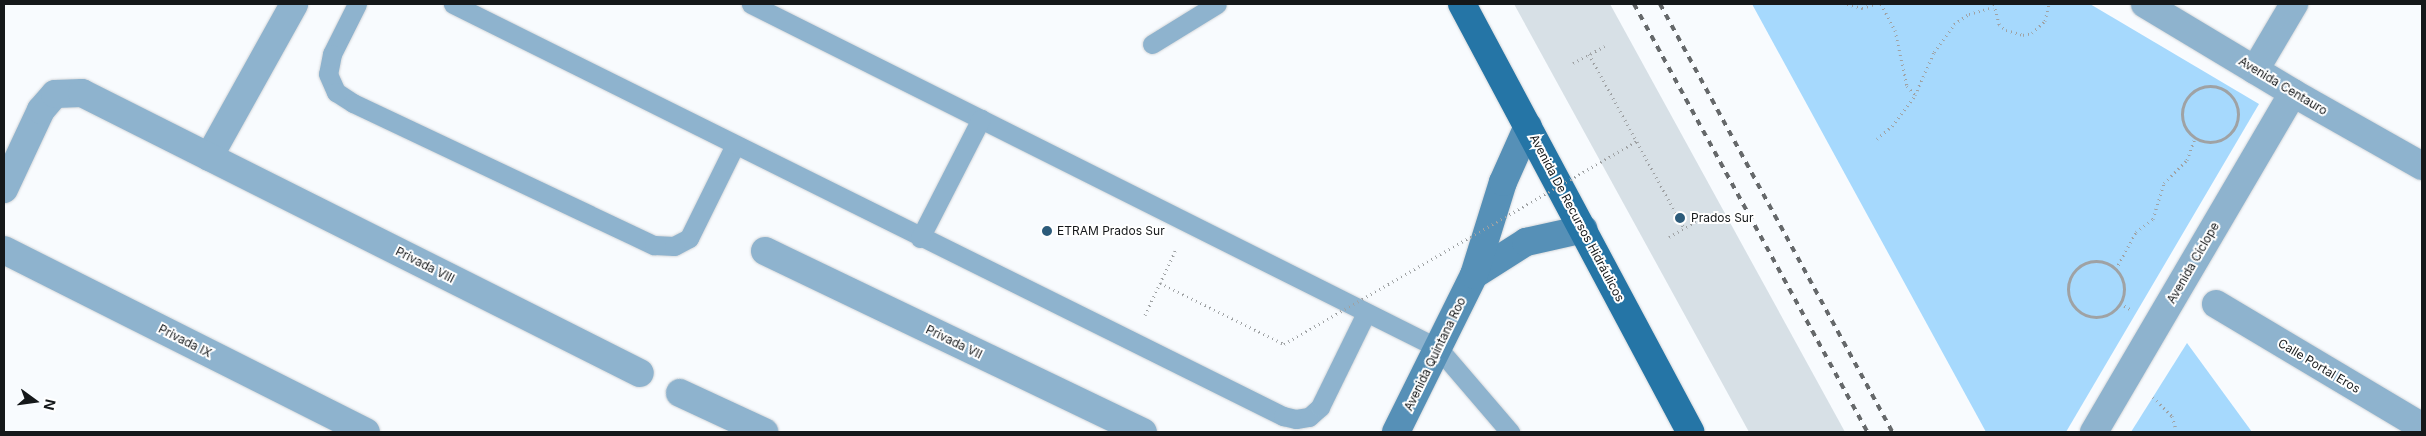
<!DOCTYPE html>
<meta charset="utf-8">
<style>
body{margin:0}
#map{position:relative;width:2426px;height:436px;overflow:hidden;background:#f8fbfe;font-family:Inter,sans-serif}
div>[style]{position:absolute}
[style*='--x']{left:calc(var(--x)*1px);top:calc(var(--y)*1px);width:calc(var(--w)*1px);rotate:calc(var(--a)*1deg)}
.green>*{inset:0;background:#a6d9fd}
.building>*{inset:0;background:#d7e0e6}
.path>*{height:3px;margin-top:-1.5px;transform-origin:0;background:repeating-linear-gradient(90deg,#9fa2a4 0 1px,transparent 0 5px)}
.path>.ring{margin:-1.5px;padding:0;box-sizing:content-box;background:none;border:3px solid #9fa2a4;border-radius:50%}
.roads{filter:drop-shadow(0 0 1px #d4d7da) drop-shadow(0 0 1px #d4d7da)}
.service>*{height:19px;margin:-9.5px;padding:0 9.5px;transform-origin:9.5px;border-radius:9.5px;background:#8eb3ce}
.minor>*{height:28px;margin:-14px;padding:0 14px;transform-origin:14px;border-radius:14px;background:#8eb3ce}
.secondary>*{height:28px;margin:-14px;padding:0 14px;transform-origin:14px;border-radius:14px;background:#5690b7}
.primary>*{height:28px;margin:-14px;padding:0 14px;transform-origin:14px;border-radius:14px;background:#2575a6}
.rail>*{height:4px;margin-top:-2px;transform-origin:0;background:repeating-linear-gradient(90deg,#65686a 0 6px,transparent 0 12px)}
.path-bridge>*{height:3px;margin-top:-1.5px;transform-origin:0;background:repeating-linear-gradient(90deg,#9fa2a4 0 1px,transparent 0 5px)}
.dots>*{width:14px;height:14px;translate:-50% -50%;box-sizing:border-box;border:2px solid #fff;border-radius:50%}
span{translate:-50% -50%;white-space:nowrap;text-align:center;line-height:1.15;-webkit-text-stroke:4px #fff;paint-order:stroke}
.street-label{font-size:12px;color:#15181a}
.poi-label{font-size:12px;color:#15181a}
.left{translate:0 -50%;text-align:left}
.frame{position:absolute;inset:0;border:5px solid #15181a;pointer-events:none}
.north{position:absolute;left:10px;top:376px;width:50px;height:50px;-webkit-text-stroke:4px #fff;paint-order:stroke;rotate:104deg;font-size:14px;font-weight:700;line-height:20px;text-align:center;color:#15181a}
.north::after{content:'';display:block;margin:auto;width:18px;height:22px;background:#15181a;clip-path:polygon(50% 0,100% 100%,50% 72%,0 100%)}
</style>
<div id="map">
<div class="green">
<i style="clip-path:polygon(1752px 4px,2090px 4px,2259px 104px,2066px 432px,1986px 432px)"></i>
<i style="clip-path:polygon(2187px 343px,2252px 432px,2131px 432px)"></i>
</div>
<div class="building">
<i style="clip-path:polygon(1514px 4px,1610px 4px,1845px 432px,1749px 432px)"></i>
</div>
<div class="path">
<i style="--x:1847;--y:4;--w:16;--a:15"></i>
<i style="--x:1862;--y:8;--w:13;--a:-18"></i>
<i style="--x:1881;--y:4;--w:30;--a:62"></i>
<i style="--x:1895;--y:30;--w:57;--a:77.9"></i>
<i style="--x:1907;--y:86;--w:12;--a:48"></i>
<i style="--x:1994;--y:4;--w:21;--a:76"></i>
<i style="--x:1999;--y:24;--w:9;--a:41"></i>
<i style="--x:2006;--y:30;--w:18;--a:16"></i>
<i style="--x:2023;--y:35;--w:9;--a:-13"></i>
<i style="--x:2032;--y:33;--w:18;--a:-43"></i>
<i style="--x:2045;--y:21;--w:17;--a:-77"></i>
<i style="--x:1589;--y:54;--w:198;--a:61.4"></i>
<i style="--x:1573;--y:63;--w:36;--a:-28"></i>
<i class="ring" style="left:2182px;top:86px;width:53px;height:53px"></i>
<i style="--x:1877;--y:139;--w:20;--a:-41"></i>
<i style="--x:1892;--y:126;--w:39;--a:-53"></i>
<i style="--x:1915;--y:95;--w:47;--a:-66.2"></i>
<i style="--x:1934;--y:52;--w:34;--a:-54"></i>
<i style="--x:1954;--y:24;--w:18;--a:-34"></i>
<i style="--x:1969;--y:14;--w:25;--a:-16"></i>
<i style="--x:1669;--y:237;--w:36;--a:-30"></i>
<i class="ring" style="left:2068px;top:261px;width:53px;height:53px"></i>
<i style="--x:2116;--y:269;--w:42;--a:-61.6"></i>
<i style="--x:2136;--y:232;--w:21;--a:-37"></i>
<i style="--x:2153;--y:219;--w:38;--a:-73"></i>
<i style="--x:2164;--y:183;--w:33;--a:-45"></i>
<i style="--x:2187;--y:160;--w:23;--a:-70"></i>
<i style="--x:1160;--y:283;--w:138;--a:26.2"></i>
<i style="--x:2120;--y:303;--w:12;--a:31"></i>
<i style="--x:1145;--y:315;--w:73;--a:-64.8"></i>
<i style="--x:2153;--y:397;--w:27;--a:45"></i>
<i style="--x:2172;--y:416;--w:17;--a:73"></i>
</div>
<div class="roads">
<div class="service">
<i style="--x:357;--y:4;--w:56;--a:116.6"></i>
<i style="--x:332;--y:54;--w:20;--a:101"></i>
<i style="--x:328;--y:74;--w:20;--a:66"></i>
<i style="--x:336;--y:92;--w:20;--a:33"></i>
<i style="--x:353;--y:103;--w:333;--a:25.3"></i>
<i style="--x:654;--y:245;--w:20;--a:3"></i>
<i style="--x:674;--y:246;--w:17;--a:-28"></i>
<i style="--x:689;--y:238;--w:104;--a:-63.7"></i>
<i style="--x:453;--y:4;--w:927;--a:26.4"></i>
<i style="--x:1283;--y:416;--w:13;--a:13"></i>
<i style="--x:1296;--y:419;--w:13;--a:-9"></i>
<i style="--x:1309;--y:417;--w:15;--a:-42"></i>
<i style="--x:1320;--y:407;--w:105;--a:-63.9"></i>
<i style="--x:751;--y:4;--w:768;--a:26.6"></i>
<i style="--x:1438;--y:348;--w:111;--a:49.4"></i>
<i style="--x:1152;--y:44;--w:76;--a:-31.6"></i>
<i style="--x:920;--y:238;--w:134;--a:-62.9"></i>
</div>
<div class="minor">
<i style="--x:2145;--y:4;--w:173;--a:31"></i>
<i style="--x:2293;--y:93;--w:148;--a:29.5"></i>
<i style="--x:2255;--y:70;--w:77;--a:-59.4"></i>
<i style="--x:209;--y:157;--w:175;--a:-60.9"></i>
<i style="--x:4;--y:189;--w:87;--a:-64.9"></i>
<i style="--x:41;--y:110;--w:21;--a:-49"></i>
<i style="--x:55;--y:94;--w:27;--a:-2"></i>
<i style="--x:82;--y:93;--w:624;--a:26.65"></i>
<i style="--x:4;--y:250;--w:405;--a:26.7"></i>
<i style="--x:765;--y:251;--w:419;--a:25.6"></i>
<i style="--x:2216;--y:304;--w:240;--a:30.8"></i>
<i style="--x:680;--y:393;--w:93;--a:24.9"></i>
<i style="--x:2094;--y:432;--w:393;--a:-59.6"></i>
</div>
<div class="secondary">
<i style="--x:1474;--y:275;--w:62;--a:-32.4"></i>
<i style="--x:1526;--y:242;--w:59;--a:-12.6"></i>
<i style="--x:1396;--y:432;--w:175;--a:-63.6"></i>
<i style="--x:1474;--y:275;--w:97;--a:-72.7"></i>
<i style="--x:1503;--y:182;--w:61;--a:-65.9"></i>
</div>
<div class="primary">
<i style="--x:1462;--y:4;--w:485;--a:61.9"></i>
</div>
</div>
<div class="rail">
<i style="--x:1634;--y:4;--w:487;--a:61.4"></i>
<i style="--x:1660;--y:4;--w:487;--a:61.5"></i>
</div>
<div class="path-bridge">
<i style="--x:1284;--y:344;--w:407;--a:-29.9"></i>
</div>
<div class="dots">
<i style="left:1680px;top:218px;background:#2c5b7a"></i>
<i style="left:1047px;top:231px;background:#2c5b7a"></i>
</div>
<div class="street-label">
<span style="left:2283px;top:86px;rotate:31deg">Avenida Centauro</span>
<span style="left:1577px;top:218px;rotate:62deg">Avenida De Recursos Hidráulicos</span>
<span style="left:2193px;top:263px;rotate:-60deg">Avenida Cíclope</span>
<span style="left:425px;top:265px;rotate:27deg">Privada VIII</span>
<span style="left:185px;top:341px;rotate:27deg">Privada IX</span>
<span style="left:954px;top:342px;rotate:26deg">Privada VII</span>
<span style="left:1435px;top:354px;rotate:-64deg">Avenida Quintana Roo</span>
<span style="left:2319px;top:366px;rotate:31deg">Calle Portal Eros</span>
</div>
<div class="poi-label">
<span class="left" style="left:1691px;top:218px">Prados Sur</span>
<span class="left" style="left:1057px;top:231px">ETRAM Prados Sur</span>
</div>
<div class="frame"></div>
<div class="north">N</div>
</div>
